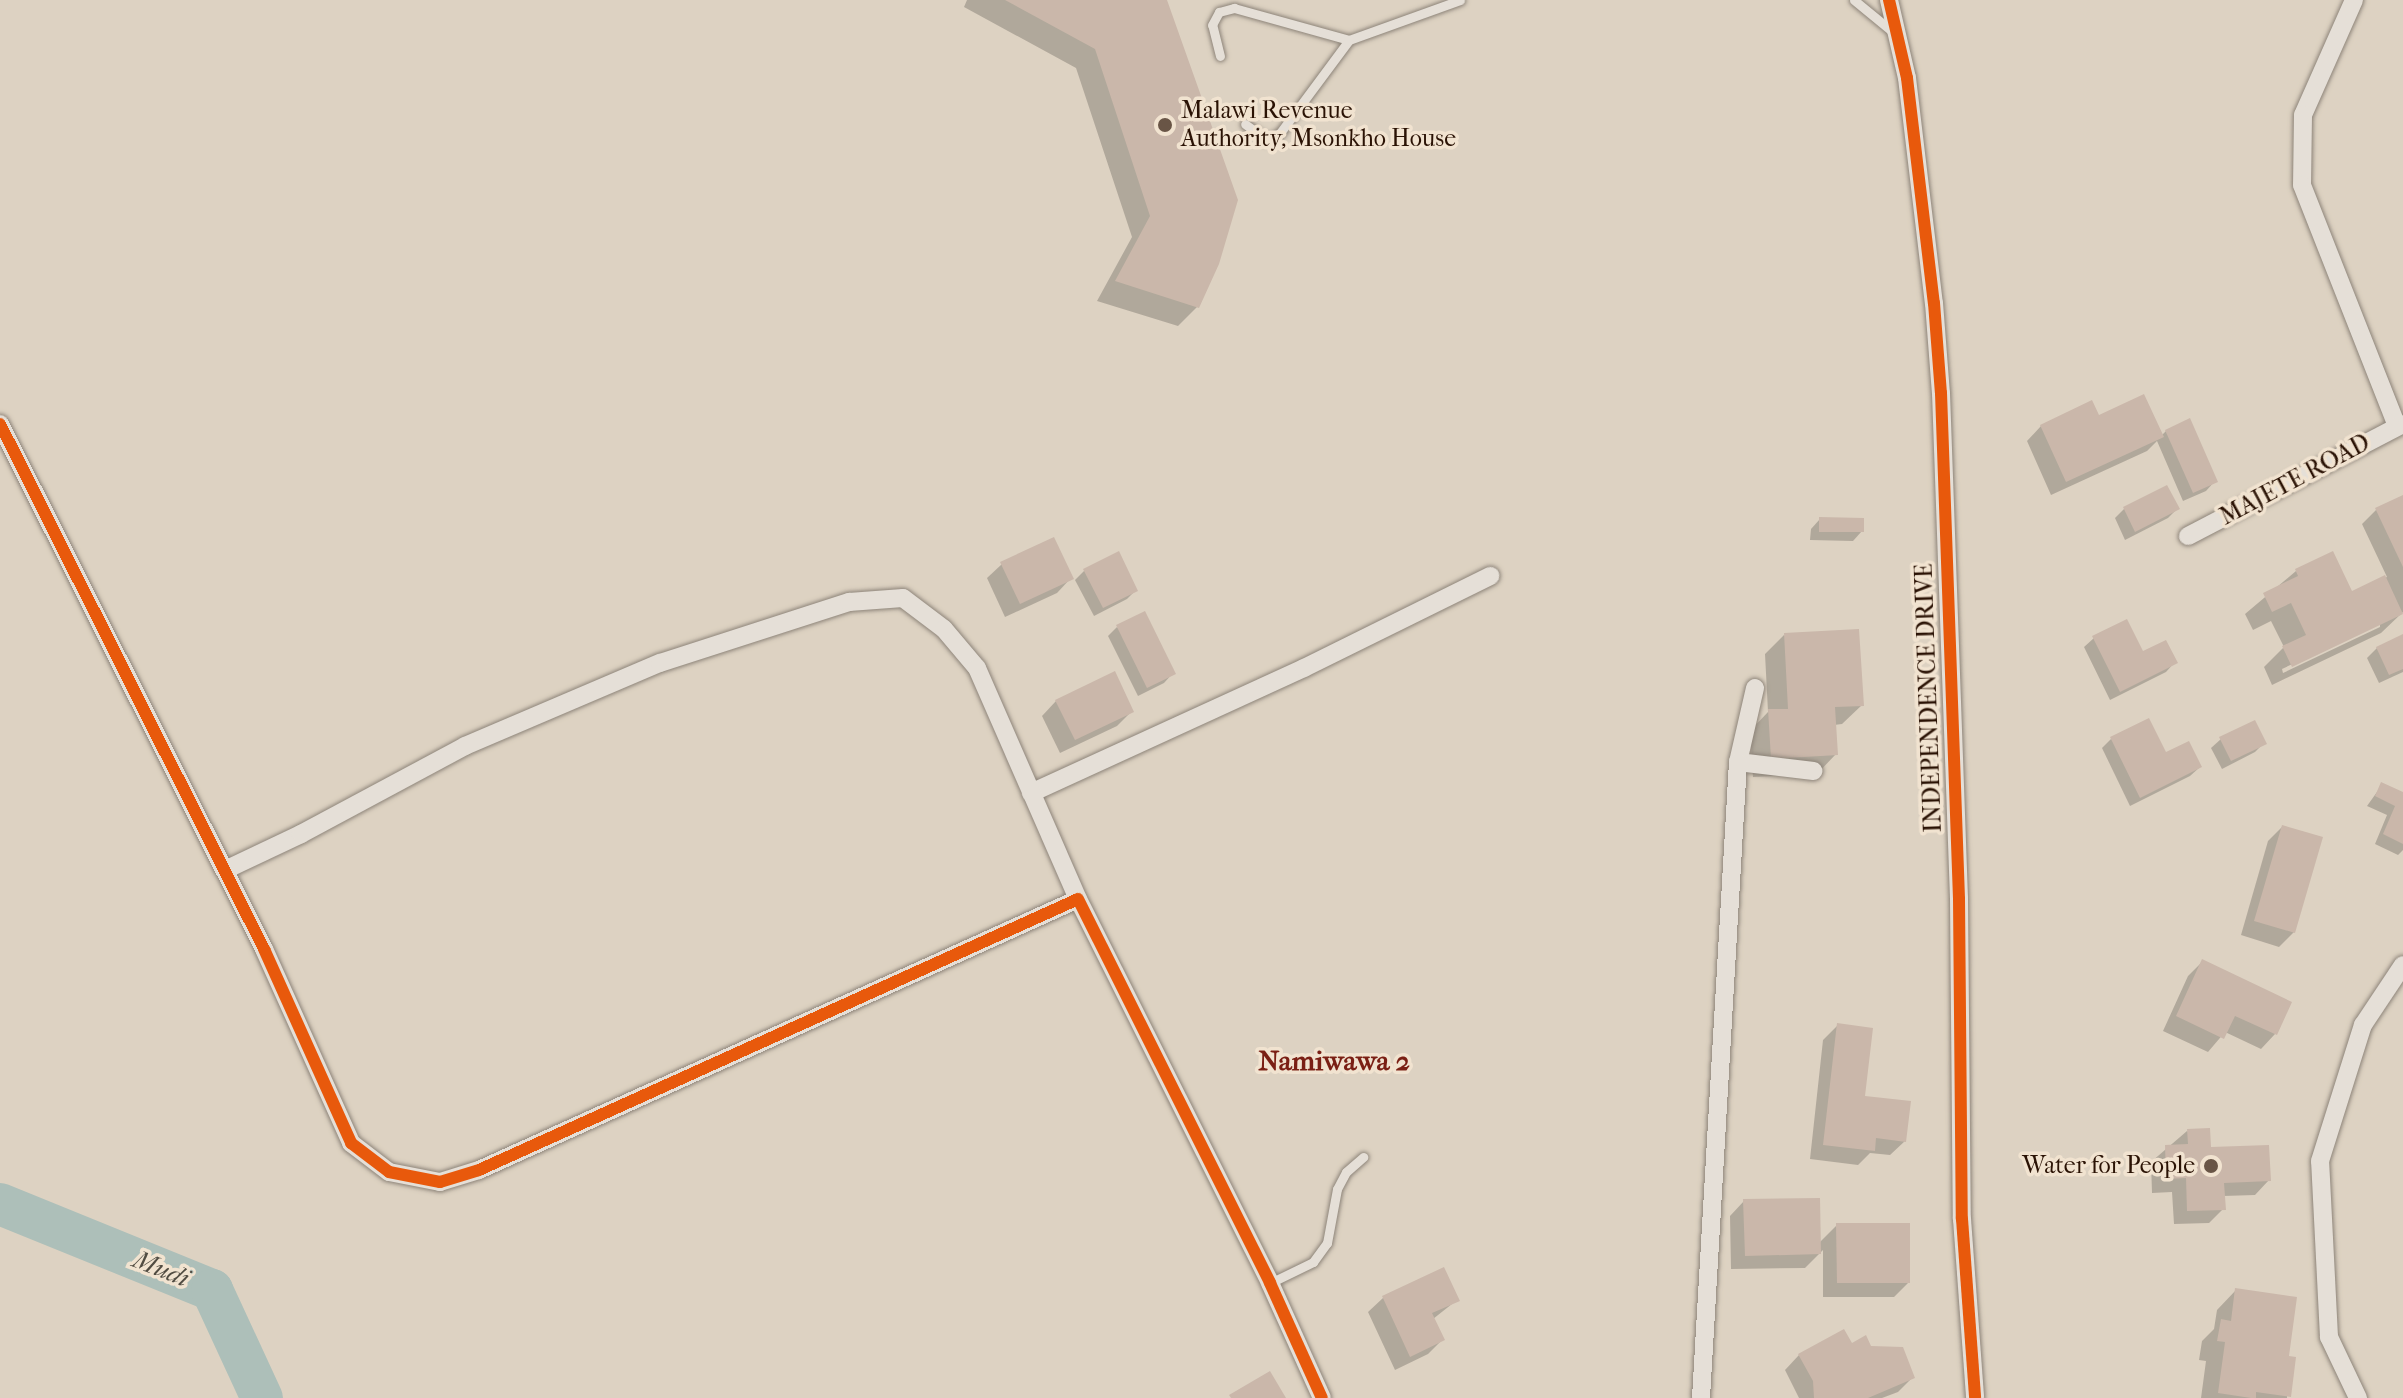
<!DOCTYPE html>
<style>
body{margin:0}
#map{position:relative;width:2403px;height:1398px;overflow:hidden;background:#ddd2c2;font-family:"IM FELL French Canon",serif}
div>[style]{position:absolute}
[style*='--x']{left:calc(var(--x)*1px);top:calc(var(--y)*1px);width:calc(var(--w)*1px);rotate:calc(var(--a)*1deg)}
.shadow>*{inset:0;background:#0003}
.river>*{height:42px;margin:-21px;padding:0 21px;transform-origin:21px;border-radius:21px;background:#adbfb9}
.building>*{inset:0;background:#cab7aa}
.roads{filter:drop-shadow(0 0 2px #8d8479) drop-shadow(0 0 2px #8d8479)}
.service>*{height:9px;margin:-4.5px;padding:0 4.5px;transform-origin:4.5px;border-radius:4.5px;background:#e5dfd7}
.minor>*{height:18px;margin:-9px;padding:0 9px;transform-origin:9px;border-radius:9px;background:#e5dfd7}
.cycleway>*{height:12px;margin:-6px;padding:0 6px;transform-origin:6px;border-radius:6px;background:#e8590c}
.dots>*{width:22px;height:22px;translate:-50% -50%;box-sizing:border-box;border:4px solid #f1e3d0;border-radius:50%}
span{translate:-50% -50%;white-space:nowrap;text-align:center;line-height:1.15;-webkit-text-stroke:7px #f1e3d0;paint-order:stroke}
.poi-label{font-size:24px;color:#2a1204}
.left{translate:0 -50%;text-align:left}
.right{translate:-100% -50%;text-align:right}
.street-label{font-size:24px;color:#2a1204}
.water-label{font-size:26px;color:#514c42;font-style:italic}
.quarter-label{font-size:28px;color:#7a1f14;font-weight:700}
</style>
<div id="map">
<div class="shadow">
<i style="clip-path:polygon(967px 0,1165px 0,1197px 307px,1178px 326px,1097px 301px,1132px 237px,1076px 68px,964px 7px)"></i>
<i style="clip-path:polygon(2041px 426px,2161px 436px,2166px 431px,2215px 481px,2206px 491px,2183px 501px,2157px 441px,2147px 451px,2051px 495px,2027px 441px)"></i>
<i style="clip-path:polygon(2167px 488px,2177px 509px,2168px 518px,2125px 540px,2115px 518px,2124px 509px)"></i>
<i style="clip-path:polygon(evenodd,2403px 498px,2403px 612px,2381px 633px,2272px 685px,2264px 667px,2284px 647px,2271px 621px,2253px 630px,2245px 614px,2296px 571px,2351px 594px,2387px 577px,2362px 524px,2376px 510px,2403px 498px,2380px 623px,2380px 627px,2283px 673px,2282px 669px,2380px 623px)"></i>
<i style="clip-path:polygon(1820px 519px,1862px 531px,1853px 541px,1810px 540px,1811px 529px)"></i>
<i style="clip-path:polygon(1002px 564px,1071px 578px,1057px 593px,1005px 617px,987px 578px)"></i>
<i style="clip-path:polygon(1085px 570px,1136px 590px,1127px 599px,1094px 616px,1075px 580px)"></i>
<i style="clip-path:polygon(1117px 627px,1173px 673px,1164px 683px,1138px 696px,1108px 636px)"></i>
<i style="clip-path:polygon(1784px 635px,1862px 705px,1842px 724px,1834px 725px,1836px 754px,1817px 774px,1753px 777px,1750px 731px,1768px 712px,1765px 654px)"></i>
<i style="clip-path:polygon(2403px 637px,2403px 672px,2379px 683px,2367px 658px,2377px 648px)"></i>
<i style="clip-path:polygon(2094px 638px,2142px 654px,2175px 662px,2166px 672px,2110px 700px,2084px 647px)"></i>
<i style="clip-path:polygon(1056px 701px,1132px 711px,1117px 726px,1060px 753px,1042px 716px)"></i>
<i style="clip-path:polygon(2111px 739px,2165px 755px,2200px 767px,2190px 776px,2130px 806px,2102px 748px)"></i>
<i style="clip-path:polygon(2221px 739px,2264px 743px,2255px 752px,2222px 769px,2211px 748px)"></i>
<i style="clip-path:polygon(2382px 785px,2403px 794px,2403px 850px,2398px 855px,2375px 844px,2387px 815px,2367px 806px)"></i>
<i style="clip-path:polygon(2282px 827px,2294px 932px,2279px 947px,2241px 935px,2268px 841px)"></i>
<i style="clip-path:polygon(2202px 962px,2290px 1003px,2275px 1034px,2261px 1049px,2225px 1032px,2208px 1052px,2163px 1031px,2188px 976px)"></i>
<i style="clip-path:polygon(1838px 1025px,1863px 1097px,1905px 1141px,1890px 1155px,1870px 1153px,1858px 1165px,1810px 1159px,1823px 1040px)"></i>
<i style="clip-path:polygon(2187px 1131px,2209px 1149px,2269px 1180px,2255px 1195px,2223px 1196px,2223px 1209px,2209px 1223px,2174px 1224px,2172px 1192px,2152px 1193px,2151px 1162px)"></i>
<i style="clip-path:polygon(1744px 1201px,1819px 1243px,1837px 1225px,1908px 1283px,1894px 1297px,1823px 1297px,1823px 1250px,1805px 1268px,1731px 1269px,1730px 1216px)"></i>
<i style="clip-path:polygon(1443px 1270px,1457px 1300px,1433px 1319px,1442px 1340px,1428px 1354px,1395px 1370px,1368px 1312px,1383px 1298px)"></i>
<i style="clip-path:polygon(2236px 1290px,2287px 1357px,2287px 1398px,2201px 1398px,2206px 1361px,2199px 1360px,2202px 1341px,2214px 1329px,2217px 1310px)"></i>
<i style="clip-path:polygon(1851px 1346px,1870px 1348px,1912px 1378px,1898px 1392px,1882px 1398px,1799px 1398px,1785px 1370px,1799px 1355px)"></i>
</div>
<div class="river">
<i style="--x:0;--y:1204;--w:229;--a:22.1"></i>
<i style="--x:212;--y:1290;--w:119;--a:65.2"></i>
</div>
<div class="building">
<i style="clip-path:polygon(1005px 0,1167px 0,1238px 200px,1219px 264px,1199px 308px,1115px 281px,1150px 216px,1095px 49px)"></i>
<i style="clip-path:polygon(2144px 394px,2164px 437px,2066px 482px,2040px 425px,2092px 400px,2099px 415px)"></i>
<i style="clip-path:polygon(2190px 418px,2218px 482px,2193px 493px,2165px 430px)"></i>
<i style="clip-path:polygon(2167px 485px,2180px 509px,2135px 532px,2123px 507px)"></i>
<i style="clip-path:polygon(2403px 495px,2403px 567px,2375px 508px)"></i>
<i style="clip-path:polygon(1819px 517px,1864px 518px,1864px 532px,1819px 532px)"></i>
<i style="clip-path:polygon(1054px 537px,1074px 579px,1020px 604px,1000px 562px)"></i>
<i style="clip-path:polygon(1119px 551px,1138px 591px,1103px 608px,1083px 569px)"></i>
<i style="clip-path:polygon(2333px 551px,2352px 591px,2385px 575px,2403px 614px,2292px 667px,2282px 646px,2306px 635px,2291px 603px,2272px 612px,2263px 593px,2298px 576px,2295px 569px)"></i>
<i style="clip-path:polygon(1145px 611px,1176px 674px,1147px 688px,1116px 625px)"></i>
<i style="clip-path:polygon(2127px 619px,2143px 651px,2166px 640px,2178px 663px,2120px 692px,2092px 636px)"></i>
<i style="clip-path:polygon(1859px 629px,1864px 706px,1835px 707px,1838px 755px,1771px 759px,1768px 709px,1788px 709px,1784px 633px)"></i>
<i style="clip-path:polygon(2403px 634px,2403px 669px,2389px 675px,2376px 647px)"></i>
<i style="clip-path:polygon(1115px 671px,1134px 712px,1075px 740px,1055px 700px)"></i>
<i style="clip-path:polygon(2149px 718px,2166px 752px,2189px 741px,2202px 767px,2140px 798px,2110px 737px)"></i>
<i style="clip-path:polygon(2255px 720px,2267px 744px,2231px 761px,2219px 737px)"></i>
<i style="clip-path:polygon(2381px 782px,2403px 792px,2403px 844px,2383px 834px,2395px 806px,2375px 796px)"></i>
<i style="clip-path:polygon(2282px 825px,2323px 837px,2295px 933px,2254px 921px)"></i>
<i style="clip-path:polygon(2202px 959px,2292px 1002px,2277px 1035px,2235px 1016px,2224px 1039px,2176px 1016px)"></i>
<i style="clip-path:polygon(1837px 1023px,1873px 1028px,1865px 1096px,1911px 1101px,1906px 1142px,1876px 1138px,1875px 1151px,1823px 1145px)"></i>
<i style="clip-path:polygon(2210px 1128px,2211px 1147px,2269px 1145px,2271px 1181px,2224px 1183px,2226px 1210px,2187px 1211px,2186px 1178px,2166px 1179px,2165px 1145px,2188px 1144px,2187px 1129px)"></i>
<i style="clip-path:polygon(1820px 1198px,1821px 1254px,1745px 1256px,1743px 1199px)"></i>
<i style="clip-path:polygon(1836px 1223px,1910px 1223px,1910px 1283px,1837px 1283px)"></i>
<i style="clip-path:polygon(1444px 1267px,1460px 1301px,1432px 1313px,1445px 1340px,1410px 1357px,1382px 1296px)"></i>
<i style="clip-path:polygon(2235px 1288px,2297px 1297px,2289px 1356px,2296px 1357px,2291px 1397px,2256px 1392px,2256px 1398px,2251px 1398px,2218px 1393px,2225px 1342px,2217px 1341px,2221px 1319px,2231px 1321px)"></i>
<i style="clip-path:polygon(1844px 1329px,1852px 1343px,1866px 1335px,1871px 1346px,1903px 1347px,1915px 1378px,1868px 1398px,1814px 1398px,1813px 1381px,1798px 1354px)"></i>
<i style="clip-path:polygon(1270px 1371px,1286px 1398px,1231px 1398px,1229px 1395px)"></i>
</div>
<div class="roads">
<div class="service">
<i style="--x:1854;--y:0;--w:50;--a:39.4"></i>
<i style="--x:1349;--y:40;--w:118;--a:-19.8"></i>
<i style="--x:1220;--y:56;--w:32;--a:-104"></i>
<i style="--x:1212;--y:25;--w:15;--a:-62"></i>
<i style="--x:1219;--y:12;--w:16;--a:-15"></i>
<i style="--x:1234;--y:8;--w:119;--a:15.5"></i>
<i style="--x:1349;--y:40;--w:116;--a:126.6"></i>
<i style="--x:1280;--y:133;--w:15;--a:152"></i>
<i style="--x:1267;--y:140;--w:27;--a:-144"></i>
<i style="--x:1270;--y:1283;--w:48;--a:-26"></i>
<i style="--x:1313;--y:1262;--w:24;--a:-54"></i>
<i style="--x:1327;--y:1243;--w:55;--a:-79.5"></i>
<i style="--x:1337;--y:1189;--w:19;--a:-62"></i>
<i style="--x:1346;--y:1172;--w:23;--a:-41"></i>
</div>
<div class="minor">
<i style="--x:1889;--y:0;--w:80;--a:77"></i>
<i style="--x:1907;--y:78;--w:227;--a:83.2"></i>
<i style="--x:1934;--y:303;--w:90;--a:85.6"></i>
<i style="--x:1941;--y:393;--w:506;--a:87.96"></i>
<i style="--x:1959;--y:899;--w:320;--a:89.5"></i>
<i style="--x:1962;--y:1219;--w:179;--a:85.8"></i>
<i style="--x:2354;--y:0;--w:126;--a:113.9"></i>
<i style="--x:2303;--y:115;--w:70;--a:90.8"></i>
<i style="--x:2302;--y:185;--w:259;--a:68.5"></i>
<i style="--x:0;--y:424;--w:588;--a:63.3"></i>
<i style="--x:264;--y:949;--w:213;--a:65.8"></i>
<i style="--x:351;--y:1143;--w:48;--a:37.3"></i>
<i style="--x:389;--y:1172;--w:52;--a:11.1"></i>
<i style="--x:440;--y:1182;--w:41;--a:-17.1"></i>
<i style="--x:479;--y:1170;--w:657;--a:-24.34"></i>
<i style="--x:1078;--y:899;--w:429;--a:63.4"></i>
<i style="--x:1270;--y:1283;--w:126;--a:65.7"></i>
<i style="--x:2188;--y:536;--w:242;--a:-27.5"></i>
<i style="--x:1755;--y:688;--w:76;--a:102.9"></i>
<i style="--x:1738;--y:762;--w:76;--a:6.8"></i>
<i style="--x:1031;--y:793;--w:300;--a:-24.6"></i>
<i style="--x:1304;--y:668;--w:208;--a:-26.3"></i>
<i style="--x:225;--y:870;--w:84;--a:-25.3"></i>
<i style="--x:301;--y:834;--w:186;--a:-28.2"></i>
<i style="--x:465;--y:746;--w:212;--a:-23.1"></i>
<i style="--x:660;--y:663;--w:199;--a:-17.9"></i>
<i style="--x:849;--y:602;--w:54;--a:-4.2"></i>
<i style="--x:903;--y:598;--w:51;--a:37.1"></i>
<i style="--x:944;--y:629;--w:51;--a:49.8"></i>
<i style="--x:977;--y:668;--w:252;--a:66.4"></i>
<i style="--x:1701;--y:1398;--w:637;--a:-86.67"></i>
<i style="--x:2358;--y:1398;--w:68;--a:-115.4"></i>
<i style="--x:2329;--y:1337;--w:176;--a:-92.9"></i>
<i style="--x:2320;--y:1161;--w:143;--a:-72.5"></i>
<i style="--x:2363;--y:1025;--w:72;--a:-56.3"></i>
</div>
</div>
<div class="cycleway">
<i style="--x:1889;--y:0;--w:80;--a:77"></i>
<i style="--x:1907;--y:78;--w:227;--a:83.2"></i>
<i style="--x:1934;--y:303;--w:90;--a:85.6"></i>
<i style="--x:1941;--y:393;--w:506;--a:87.96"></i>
<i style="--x:1959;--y:899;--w:320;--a:89.5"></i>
<i style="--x:1962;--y:1219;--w:179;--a:85.8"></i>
<i style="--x:0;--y:424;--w:588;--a:63.3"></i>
<i style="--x:264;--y:949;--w:213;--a:65.8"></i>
<i style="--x:351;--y:1143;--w:48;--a:37.3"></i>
<i style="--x:389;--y:1172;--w:52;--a:11.1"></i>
<i style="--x:440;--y:1182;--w:41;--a:-17.1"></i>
<i style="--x:479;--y:1170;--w:657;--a:-24.34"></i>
<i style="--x:1078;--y:899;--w:429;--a:63.4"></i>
<i style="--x:1270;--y:1283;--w:126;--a:65.7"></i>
</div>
<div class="dots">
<i style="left:1165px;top:125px;background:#695546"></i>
<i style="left:2211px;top:1166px;background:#695546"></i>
</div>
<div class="poi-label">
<span class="left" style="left:1181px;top:125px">Malawi Revenue<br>Authority, Msonkho House</span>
<span class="right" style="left:2195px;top:1166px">Water for People</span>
</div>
<div class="street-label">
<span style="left:2295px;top:480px;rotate:-28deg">MAJETE ROAD</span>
<span style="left:1929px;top:698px;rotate:-92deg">INDEPENDENCE DRIVE</span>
</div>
<div class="water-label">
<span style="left:161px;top:1269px;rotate:22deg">Mudi</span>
</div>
<div class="quarter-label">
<span style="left:1334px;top:1061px">Namiwawa 2</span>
</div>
</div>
